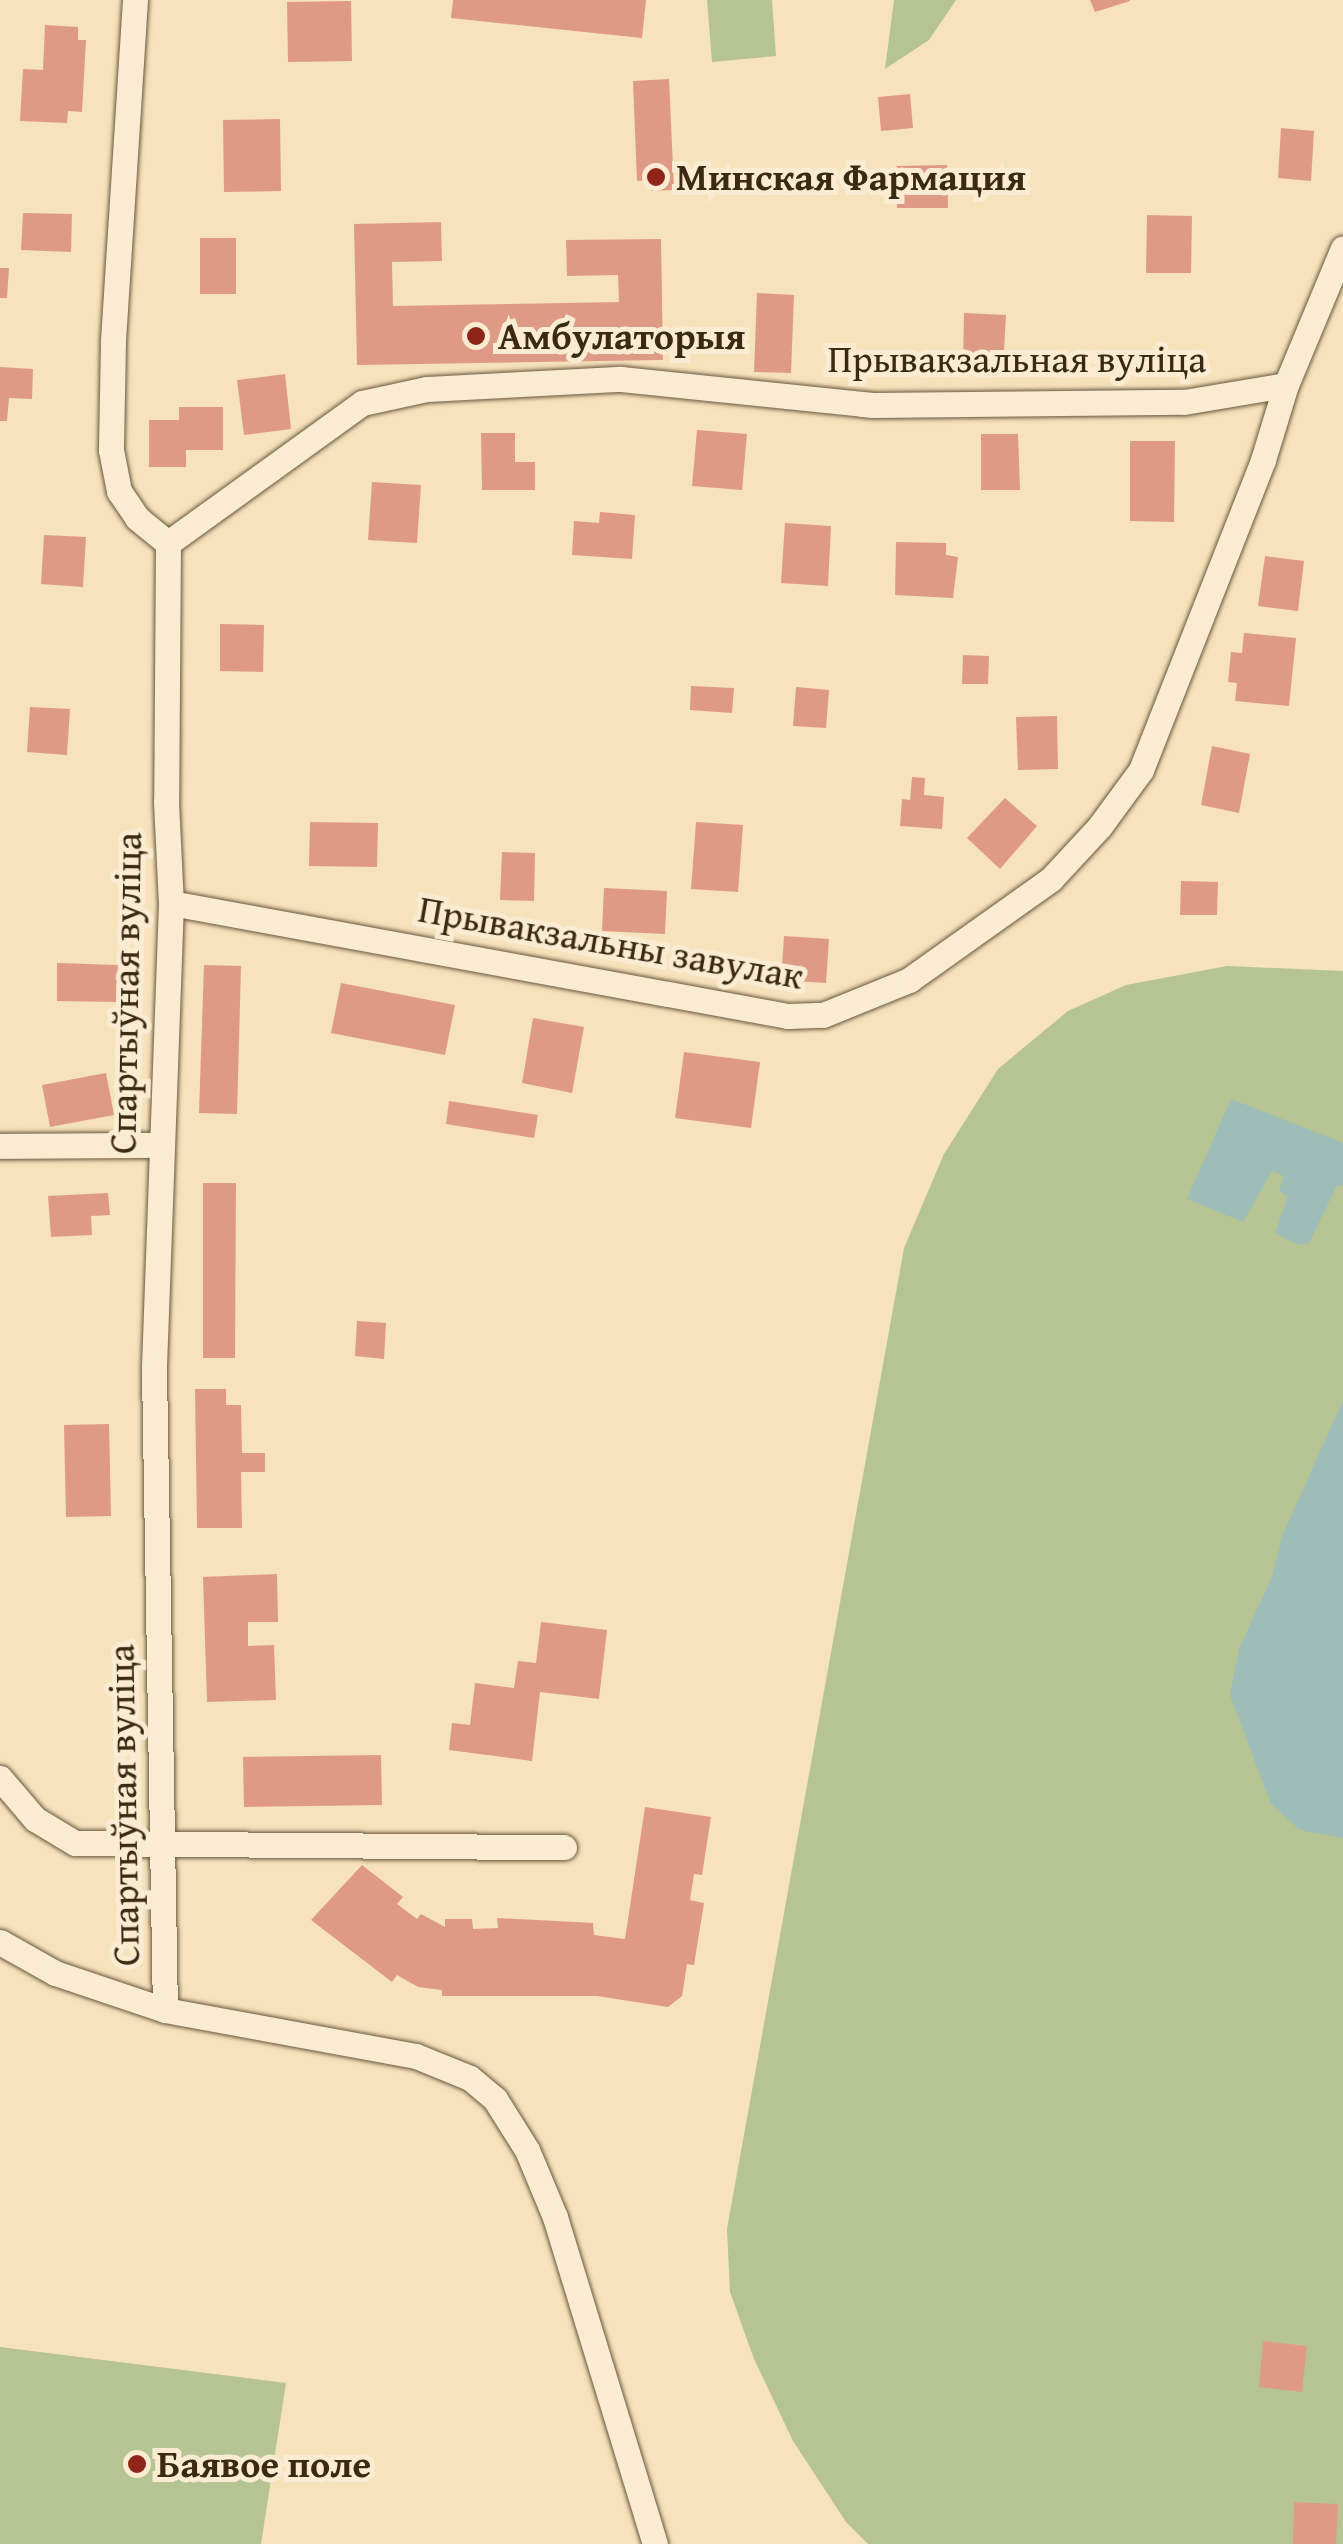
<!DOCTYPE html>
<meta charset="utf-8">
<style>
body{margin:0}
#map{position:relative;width:1343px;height:2544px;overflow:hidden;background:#f6e2bb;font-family:"Gentium Book Plus",serif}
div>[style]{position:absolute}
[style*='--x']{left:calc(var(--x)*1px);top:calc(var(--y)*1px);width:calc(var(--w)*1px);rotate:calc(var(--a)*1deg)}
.green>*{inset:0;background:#b6c494}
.water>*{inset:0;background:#9ebcb8}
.building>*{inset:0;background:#df9a86}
.roads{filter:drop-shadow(0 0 2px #69573d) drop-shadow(0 0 2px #69573d)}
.street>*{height:25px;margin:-12.5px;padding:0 12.5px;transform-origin:12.5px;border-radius:12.5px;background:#f9ecd3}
.dots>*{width:28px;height:28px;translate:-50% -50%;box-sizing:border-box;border:5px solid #f9ecd3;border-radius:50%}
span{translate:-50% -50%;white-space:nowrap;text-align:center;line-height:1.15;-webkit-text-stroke:10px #f9ecd3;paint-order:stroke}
.poi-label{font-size:38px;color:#3a2913;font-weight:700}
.left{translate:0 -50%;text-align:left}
.street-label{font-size:38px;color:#3a2913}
</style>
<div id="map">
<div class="green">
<i style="clip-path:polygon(707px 0,772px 0,776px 56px,712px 62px)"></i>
<i style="clip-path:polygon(894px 0,956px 0,929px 40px,885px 69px)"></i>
<i style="clip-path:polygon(1227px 966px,1343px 971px,1343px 2544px,868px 2544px,846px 2522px,793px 2441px,754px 2359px,730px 2292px,727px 2229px,904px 1248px,944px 1154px,998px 1069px,1068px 1011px,1126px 985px)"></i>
<i style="clip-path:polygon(0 2347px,286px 2383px,261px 2544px,0 2544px)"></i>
</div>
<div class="water">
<i style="clip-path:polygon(1231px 1099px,1343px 1143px,1343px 1186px,1337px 1185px,1309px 1243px,1298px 1245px,1275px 1233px,1288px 1196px,1279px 1191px,1284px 1176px,1272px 1171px,1243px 1222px,1187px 1199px)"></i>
<i style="clip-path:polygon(1343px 1401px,1343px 1838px,1300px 1830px,1271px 1804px,1230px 1695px,1239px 1649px,1272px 1577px,1282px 1536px)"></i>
</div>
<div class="building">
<i style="clip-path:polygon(453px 0,646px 0,642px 38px,451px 18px)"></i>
<i style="clip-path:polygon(1090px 0,1130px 0,1130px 1px,1095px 12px)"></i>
<i style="clip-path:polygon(351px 1px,352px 61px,288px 62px,287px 2px)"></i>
<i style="clip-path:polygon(45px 25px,78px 27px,78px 40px,86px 40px,82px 112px,68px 111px,67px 123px,20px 121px,23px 69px,43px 70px)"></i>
<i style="clip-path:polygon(669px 79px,674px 190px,651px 191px,651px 180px,637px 181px,633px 81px)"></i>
<i style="clip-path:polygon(910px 94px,913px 128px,881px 131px,878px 97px)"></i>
<i style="clip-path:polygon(280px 119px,281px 191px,224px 192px,223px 120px)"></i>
<i style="clip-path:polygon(1281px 128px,1314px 131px,1311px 181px,1278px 178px)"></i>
<i style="clip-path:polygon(947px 165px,948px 208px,897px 208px,896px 166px)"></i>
<i style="clip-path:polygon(23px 213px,72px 214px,71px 252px,21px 250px)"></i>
<i style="clip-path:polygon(1147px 215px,1192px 216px,1191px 273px,1146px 273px)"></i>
<i style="clip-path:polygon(441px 222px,442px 261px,392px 262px,393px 306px,619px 302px,618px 275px,567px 276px,566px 240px,661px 239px,663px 360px,357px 365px,354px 224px)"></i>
<i style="clip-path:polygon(200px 238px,236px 238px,236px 294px,200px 294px)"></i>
<i style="clip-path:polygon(0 268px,9px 268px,7px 298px,0 298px)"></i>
<i style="clip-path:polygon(757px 293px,794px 295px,791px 373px,754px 372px)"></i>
<i style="clip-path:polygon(964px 313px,1006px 315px,1003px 368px,963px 368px)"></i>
<i style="clip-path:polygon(0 367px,33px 369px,32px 399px,9px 398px,7px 421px,0 421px)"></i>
<i style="clip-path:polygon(285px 374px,291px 429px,244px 435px,237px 380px)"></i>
<i style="clip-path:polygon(179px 407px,223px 407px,223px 450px,186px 450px,186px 467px,149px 467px,149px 420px,179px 420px)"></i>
<i style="clip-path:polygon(697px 430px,747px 434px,742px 490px,692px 486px)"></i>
<i style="clip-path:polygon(481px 433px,515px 433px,515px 462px,535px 462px,535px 490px,482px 490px)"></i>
<i style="clip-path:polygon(981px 434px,1018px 434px,1020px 490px,981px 490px)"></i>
<i style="clip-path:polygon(1130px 441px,1175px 441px,1174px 522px,1130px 521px)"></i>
<i style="clip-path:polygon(372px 482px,421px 485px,417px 543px,368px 540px)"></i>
<i style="clip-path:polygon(600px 512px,635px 515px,632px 559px,572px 555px,574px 521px,599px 523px)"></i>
<i style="clip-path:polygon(785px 523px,831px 526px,828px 586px,781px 583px)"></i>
<i style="clip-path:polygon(44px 535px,86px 537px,83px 587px,41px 584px)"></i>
<i style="clip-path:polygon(896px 542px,946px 543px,946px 555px,958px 557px,953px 598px,895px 595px)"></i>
<i style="clip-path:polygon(1265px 556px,1304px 561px,1298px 611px,1258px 606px)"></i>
<i style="clip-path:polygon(220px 624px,264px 625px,263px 672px,220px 671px)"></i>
<i style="clip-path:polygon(1244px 633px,1296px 638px,1289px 706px,1235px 701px,1237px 683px,1228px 682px,1231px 652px,1242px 653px)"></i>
<i style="clip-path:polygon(963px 655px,989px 656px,988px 684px,962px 684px)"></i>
<i style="clip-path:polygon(691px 686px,734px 688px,732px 713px,690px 710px)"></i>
<i style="clip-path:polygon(796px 687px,829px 690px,826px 728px,793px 726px)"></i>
<i style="clip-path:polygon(30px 707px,70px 709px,67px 755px,27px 752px)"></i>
<i style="clip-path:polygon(1057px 716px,1058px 769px,1018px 770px,1016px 717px)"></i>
<i style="clip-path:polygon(1212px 746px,1250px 754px,1239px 813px,1201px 805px)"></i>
<i style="clip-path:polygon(912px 777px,925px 778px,924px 795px,944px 797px,942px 829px,900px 826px,902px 799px,910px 800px)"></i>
<i style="clip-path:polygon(1005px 798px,1037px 826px,1000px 869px,967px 838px)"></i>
<i style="clip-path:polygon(310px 822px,378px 823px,377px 867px,309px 866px)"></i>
<i style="clip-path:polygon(696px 822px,743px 825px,738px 892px,691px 889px)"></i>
<i style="clip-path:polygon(502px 852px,535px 853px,534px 901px,500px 900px)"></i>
<i style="clip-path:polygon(1181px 881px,1218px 882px,1217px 915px,1180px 915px)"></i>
<i style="clip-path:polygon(604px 888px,667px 891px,665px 934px,602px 931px)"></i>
<i style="clip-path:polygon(784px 936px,829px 939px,826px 983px,781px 980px)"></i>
<i style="clip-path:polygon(57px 963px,118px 965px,117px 1002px,57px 1001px)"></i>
<i style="clip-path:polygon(204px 965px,241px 966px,237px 1114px,199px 1113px)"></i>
<i style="clip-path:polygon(341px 983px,455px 1005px,445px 1055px,331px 1033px)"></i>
<i style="clip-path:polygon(533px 1018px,584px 1027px,572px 1093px,522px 1083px)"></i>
<i style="clip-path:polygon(684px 1052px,760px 1062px,751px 1128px,675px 1118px)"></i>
<i style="clip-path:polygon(106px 1073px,114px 1115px,50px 1127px,42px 1085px)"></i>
<i style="clip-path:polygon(449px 1101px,538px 1115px,534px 1138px,446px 1124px)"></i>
<i style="clip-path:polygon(203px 1183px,236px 1183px,235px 1358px,203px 1358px)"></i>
<i style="clip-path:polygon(108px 1193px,110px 1215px,91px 1216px,92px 1235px,51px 1237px,48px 1196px)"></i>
<i style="clip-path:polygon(357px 1321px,386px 1323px,384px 1359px,355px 1356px)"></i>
<i style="clip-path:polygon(195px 1389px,226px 1389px,226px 1405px,241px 1405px,242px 1453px,265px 1453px,265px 1472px,241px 1472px,242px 1528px,197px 1528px)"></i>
<i style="clip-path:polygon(109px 1424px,111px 1516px,66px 1517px,64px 1425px)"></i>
<i style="clip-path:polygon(277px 1574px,278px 1622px,248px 1622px,248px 1646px,274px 1645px,276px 1700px,207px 1702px,203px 1577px)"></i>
<i style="clip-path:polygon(541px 1622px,607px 1630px,599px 1699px,540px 1692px,532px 1761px,449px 1750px,452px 1723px,470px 1725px,475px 1683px,514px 1688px,518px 1661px,536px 1663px)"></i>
<i style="clip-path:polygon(381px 1755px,382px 1805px,244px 1807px,243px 1757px)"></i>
<i style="clip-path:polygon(645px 1807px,711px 1817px,702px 1875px,694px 1874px,690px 1900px,704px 1903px,694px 1965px,687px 1964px,682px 1996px,668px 2007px,597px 1996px,442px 1996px,442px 1990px,418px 1987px,397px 1975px,392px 1982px,311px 1920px,362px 1865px,403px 1897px,397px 1904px,417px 1919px,421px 1914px,445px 1927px,445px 1919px,472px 1919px,473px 1929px,498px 1928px,497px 1918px,593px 1923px,594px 1935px,625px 1939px)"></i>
<i style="clip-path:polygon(1263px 2341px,1307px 2346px,1302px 2392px,1259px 2387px)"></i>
<i style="clip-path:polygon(1294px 2502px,1338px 2504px,1336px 2544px,1293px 2544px)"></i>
</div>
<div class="roads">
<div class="street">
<i style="--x:135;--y:0;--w:343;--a:93.7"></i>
<i style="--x:113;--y:342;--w:108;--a:91.1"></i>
<i style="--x:111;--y:450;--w:42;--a:79"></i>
<i style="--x:119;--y:491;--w:32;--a:56"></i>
<i style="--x:137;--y:518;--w:40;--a:39"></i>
<i style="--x:168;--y:543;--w:259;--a:90.4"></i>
<i style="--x:166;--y:802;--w:101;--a:87.2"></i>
<i style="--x:171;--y:903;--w:467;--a:92.1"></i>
<i style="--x:154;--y:1370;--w:640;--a:89.02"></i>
<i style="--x:168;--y:543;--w:239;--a:-35.8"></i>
<i style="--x:362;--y:403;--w:66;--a:-12.2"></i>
<i style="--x:427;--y:389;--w:194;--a:-3"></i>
<i style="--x:621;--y:379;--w:253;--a:5.9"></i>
<i style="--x:873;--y:405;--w:311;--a:-0.6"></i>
<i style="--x:1184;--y:402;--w:103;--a:-9.5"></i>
<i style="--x:1286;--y:385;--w:148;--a:-67.4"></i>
<i style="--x:171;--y:903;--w:627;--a:10.38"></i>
<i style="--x:788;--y:1016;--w:35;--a:-2"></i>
<i style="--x:823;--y:1015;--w:93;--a:-22.1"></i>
<i style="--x:909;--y:980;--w:174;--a:-35.4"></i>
<i style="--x:1051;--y:879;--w:72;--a:-47.2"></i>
<i style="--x:1100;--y:826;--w:69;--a:-53.8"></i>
<i style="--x:1141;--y:770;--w:333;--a:-68.5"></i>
<i style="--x:1263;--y:460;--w:78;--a:-73"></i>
<i style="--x:0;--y:1146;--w:159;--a:-0.4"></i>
<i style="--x:0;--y:1778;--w:54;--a:49.5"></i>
<i style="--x:35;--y:1819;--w:47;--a:31"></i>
<i style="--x:75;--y:1843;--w:489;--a:0.5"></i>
<i style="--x:0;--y:1942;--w:63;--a:29.4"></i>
<i style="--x:55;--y:1973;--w:116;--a:18.6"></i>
<i style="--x:165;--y:2010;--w:255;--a:10.4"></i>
<i style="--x:416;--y:2056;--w:58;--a:22.2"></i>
<i style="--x:470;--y:2078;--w:33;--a:40"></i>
<i style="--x:495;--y:2099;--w:60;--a:57.9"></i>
<i style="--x:527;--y:2150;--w:73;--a:67.3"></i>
<i style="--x:555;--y:2217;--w:342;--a:73"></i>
</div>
</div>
<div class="dots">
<i style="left:656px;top:177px;background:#8f2418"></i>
<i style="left:476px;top:336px;background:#8f2418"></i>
<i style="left:137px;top:2464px;background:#8f2418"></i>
</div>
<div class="poi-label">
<span class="left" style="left:676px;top:177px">Минская Фармация</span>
<span class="left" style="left:498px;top:336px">Амбулаторыя</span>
<span class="left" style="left:157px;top:2464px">Баявое поле</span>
</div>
<div class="street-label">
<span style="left:1017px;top:359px">Прывакзальная вуліца</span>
<span style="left:611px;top:942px;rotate:10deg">Прывакзальны завулак</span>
<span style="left:125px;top:993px;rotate:-89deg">Спартыўная вуліца</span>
<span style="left:123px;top:1805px;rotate:-91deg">Спартыўная вуліца</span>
</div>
</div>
